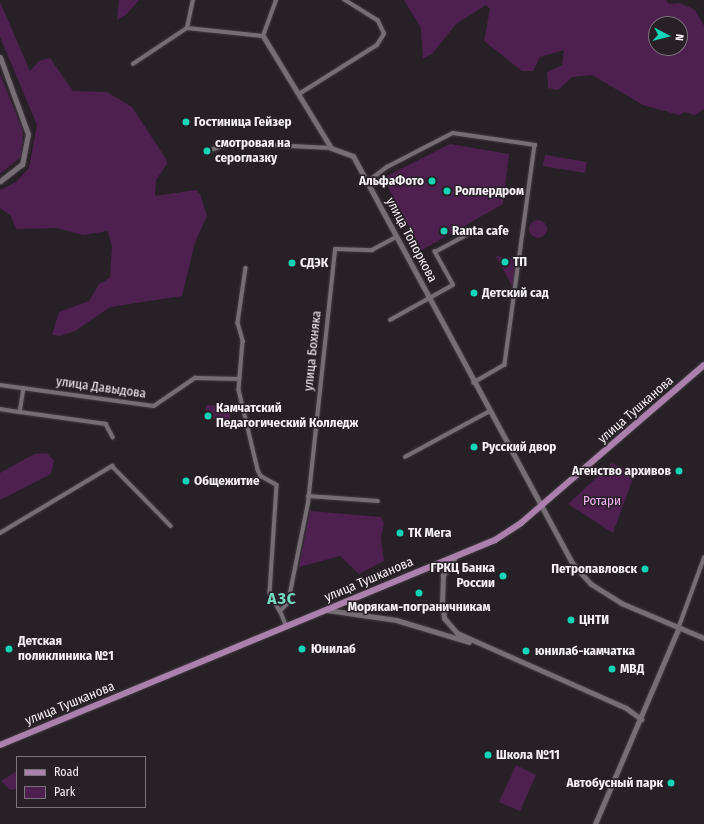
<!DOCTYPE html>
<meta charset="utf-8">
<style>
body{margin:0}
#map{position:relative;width:704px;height:824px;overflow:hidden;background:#272127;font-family:"Fira Sans Condensed",sans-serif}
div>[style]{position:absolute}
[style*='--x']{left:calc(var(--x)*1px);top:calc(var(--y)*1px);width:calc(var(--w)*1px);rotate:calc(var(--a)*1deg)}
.green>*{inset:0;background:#4e204f}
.round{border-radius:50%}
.roads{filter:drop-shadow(0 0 1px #433d43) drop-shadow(0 0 1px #433d43)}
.street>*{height:3.5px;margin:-1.75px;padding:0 1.75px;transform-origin:1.75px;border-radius:1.75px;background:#766d75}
.secondary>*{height:5px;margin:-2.5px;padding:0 2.5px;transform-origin:2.5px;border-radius:2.5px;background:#766d75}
.primary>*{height:6px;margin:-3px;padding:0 3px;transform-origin:3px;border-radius:3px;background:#ac80ac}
.dots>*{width:11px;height:11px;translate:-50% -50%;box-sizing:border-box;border:2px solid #272127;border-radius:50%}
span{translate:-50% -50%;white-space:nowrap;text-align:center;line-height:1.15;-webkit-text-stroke:3px #272127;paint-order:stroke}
.poi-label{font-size:13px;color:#f6f1f6;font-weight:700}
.left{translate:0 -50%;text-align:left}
.right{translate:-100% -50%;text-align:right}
.street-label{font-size:13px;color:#f6f1f6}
.park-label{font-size:13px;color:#fab4fa}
.district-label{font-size:17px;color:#76d9c2;font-weight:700;letter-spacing:1px}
.legend{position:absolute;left:16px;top:756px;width:130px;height:52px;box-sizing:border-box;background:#272127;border:1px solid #7a747a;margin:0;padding:5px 7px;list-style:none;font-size:12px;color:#f6f1f6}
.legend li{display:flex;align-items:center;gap:8px;height:20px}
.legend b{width:20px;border:1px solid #7a747a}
.north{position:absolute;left:648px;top:16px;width:40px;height:40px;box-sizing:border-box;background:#272127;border:1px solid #7a747a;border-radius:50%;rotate:97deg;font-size:11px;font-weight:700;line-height:16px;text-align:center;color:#f6f1f6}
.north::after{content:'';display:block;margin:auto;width:14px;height:18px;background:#0dd5b5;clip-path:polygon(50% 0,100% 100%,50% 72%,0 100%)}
</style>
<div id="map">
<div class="green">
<i style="clip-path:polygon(119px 0,139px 0,126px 15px,117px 20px)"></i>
<i style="clip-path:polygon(evenodd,404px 0,666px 0,669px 4px,680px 3px,695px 10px,704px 26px,704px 109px,694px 115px,684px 112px,679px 115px,643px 105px,592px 75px,572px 77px,558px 90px,548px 88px,547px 72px,562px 65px,564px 50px,540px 57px,533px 71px,522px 71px,484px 41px,490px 9px,486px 5px,456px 24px,432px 54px,423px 58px,421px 28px,404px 0,656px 24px,680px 24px,680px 48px,656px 48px,656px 24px)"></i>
<i style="clip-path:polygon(0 2px,30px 71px,39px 61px,50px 58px,73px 91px,107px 92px,132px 107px,166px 159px,167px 164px,156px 180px,155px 196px,196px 190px,200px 194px,207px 216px,195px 242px,182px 296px,110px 307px,75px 331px,60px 336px,52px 335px,59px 312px,89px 301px,99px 284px,110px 278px,112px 247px,108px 231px,83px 235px,57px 228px,16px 229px,11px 216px,0 208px,0 190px,16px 182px,29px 168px,37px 125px,0 37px)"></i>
<i style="clip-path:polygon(0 74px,23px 131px,21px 157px,0 174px)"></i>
<i style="clip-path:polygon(450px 144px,509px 154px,503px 204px,422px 250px,383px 178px)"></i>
<i style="clip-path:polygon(545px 155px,587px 162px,585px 173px,543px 166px)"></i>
<i class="round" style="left:529px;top:220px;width:18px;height:18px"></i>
<i style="clip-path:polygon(496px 256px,516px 259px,513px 288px)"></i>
<i style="clip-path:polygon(206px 405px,231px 407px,230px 420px,205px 418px)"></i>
<i style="clip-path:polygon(47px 453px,54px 461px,51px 474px,0 500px,0 473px,34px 454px)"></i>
<i style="clip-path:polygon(612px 463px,635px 473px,613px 533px,568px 504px)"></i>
<i style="clip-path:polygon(310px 511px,381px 517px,384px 523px,381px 538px,384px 561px,359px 574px,340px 556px,299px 567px)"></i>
<i style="clip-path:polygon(516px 765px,536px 775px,520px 811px,499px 802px)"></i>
<i style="clip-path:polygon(17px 771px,17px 789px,10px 790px,1px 781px)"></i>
</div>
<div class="roads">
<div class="street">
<i style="--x:187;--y:28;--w:76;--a:6"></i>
<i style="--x:263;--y:36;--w:38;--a:-70"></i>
<i style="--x:133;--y:64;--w:65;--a:-33.7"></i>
<i style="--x:187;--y:28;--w:29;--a:-78"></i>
<i style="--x:299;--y:94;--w:92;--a:-32.1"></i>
<i style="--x:377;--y:45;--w:13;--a:-58"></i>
<i style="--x:384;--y:34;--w:14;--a:-115"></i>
<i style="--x:378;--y:21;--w:40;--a:-148"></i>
<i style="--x:208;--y:151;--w:24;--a:-19"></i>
<i style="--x:231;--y:143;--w:100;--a:2.9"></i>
<i style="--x:367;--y:182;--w:25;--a:-37"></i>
<i style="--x:387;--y:167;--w:74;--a:-27.3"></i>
<i style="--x:453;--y:133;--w:83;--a:8.3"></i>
<i style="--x:535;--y:145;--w:222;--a:97.8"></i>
<i style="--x:505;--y:365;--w:36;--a:150"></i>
<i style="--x:246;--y:268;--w:56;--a:98.3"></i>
<i style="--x:238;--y:323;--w:19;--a:74"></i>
<i style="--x:243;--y:341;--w:49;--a:94.7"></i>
<i style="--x:239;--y:390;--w:82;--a:76.6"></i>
<i style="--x:258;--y:470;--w:7;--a:63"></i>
<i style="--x:261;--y:476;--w:18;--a:29"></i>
<i style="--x:277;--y:485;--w:108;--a:93.7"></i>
<i style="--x:270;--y:593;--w:21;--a:61"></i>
<i style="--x:390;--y:320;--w:72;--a:-29.1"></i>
<i style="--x:453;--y:285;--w:38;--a:-119"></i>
<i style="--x:435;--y:252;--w:44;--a:-28.3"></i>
<i style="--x:0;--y:385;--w:155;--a:7.8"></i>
<i style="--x:154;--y:406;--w:50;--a:-34.3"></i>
<i style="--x:195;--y:378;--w:44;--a:1.3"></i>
<i style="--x:24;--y:388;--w:24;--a:99"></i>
<i style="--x:20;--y:412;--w:87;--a:7.9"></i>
<i style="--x:106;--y:424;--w:15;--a:62"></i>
<i style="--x:0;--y:409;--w:20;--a:9"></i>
<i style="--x:405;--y:457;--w:97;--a:-28.4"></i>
<i style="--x:308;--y:496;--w:70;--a:4.1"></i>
<i style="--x:0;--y:533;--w:131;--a:-30.9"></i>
<i style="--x:112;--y:466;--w:84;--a:45.5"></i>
<i style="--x:286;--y:626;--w:16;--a:-112"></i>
<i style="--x:280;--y:611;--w:11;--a:-45"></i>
<i style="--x:288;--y:603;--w:102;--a:-78.7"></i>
<i style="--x:308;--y:503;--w:255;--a:-83.9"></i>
<i style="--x:335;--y:249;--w:37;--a:2"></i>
<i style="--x:372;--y:250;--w:27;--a:-28"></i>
<i style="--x:678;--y:629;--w:76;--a:-69.9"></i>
</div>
<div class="secondary">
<i style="--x:263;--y:36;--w:131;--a:58.7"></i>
<i style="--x:331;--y:148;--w:23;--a:20"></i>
<i style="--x:353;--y:156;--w:462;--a:61.7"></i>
<i style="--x:572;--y:563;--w:28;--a:48"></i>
<i style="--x:591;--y:584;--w:36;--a:32"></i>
<i style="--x:621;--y:603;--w:90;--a:22.9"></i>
<i style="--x:0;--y:57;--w:82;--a:70"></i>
<i style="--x:28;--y:134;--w:31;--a:101"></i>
<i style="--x:22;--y:164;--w:28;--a:142"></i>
<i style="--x:455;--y:557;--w:22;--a:124"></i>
<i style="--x:443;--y:575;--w:26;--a:92"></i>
<i style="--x:442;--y:601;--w:17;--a:83"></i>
<i style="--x:444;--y:618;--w:20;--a:49"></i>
<i style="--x:457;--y:633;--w:185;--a:23.9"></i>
<i style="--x:626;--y:708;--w:19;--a:36"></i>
<i style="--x:327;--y:610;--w:70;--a:8.2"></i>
<i style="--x:396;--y:620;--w:76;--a:16.8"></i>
<i style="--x:595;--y:824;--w:212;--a:-66.9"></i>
</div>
<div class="primary">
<i style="--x:0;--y:745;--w:536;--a:-22.5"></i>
<i style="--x:495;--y:540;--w:31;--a:-33"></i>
<i style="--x:521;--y:523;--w:242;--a:-40.8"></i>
</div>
</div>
<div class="dots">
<i style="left:186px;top:122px;background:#0dd5b5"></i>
<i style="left:207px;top:151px;background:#0dd5b5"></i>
<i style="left:432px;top:181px;background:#0dd5b5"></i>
<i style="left:447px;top:191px;background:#0dd5b5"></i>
<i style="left:444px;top:231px;background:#0dd5b5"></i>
<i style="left:505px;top:262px;background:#0dd5b5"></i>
<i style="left:292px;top:263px;background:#0dd5b5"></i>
<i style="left:474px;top:293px;background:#0dd5b5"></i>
<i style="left:208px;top:416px;background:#0dd5b5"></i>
<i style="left:474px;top:447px;background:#0dd5b5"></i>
<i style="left:679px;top:471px;background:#0dd5b5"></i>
<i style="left:186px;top:481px;background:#0dd5b5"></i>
<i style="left:400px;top:533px;background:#0dd5b5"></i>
<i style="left:645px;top:569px;background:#0dd5b5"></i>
<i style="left:503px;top:576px;background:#0dd5b5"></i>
<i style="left:419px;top:593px;background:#0dd5b5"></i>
<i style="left:571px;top:620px;background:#0dd5b5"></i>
<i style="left:9px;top:649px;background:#0dd5b5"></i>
<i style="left:302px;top:649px;background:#0dd5b5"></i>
<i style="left:526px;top:651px;background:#0dd5b5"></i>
<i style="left:612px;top:669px;background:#0dd5b5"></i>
<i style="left:488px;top:755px;background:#0dd5b5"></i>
<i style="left:671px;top:783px;background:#0dd5b5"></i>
</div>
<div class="poi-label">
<span class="left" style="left:194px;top:122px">Гостиница Гейзер</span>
<span class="left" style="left:215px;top:151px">смотровая на<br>сероглазку</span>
<span class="right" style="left:424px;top:181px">АльфаФото</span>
<span class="left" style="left:455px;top:191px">Роллердром</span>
<span class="left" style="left:452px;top:231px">Ranta cafe</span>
<span class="left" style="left:513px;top:262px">ТП</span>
<span class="left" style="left:300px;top:263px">СДЭК</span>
<span class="left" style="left:482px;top:293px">Детский сад</span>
<span class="left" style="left:216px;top:416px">Камчатский<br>Педагогический Колледж</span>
<span class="left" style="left:482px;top:447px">Русский двор</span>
<span class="right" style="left:671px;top:471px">Агенство архивов</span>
<span class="left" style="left:194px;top:481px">Общежитие</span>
<span class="left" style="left:408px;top:533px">ТК Мега</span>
<span class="right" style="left:495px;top:576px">ГРКЦ Банка<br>России</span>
<span class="right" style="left:637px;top:569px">Петропавловск</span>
<span style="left:419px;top:607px">Морякам-пограничникам</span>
<span class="left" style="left:579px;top:620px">ЦНТИ</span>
<span class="left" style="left:18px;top:649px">Детская<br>поликлиника №1</span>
<span class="left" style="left:311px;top:649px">Юнилаб</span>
<span class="left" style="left:535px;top:651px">юнилаб-камчатка</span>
<span class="left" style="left:620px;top:669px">МВД</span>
<span class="left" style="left:496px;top:755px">Школа №11</span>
<span class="right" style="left:663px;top:783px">Автобусный парк</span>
</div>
<div class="street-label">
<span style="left:411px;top:240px;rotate:62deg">улица Топоркова</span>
<span style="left:313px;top:351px;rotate:-84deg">улица Бохняка</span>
<span style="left:101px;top:388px;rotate:8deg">улица Давыдова</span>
<span style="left:636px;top:410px;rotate:-41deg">улица Тушканова</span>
<span style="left:369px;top:580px;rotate:-23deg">улица Тушканова</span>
<span style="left:70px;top:704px;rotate:-22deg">улица Тушканова</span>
</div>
<div class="park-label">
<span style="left:602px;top:501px">Ротари</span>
</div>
<div class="district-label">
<span style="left:282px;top:599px">АЗС</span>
</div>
<ul class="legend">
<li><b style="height:5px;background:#ac80ac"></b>Road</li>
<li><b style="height:11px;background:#4e204f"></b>Park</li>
</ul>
<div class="north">N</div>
</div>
